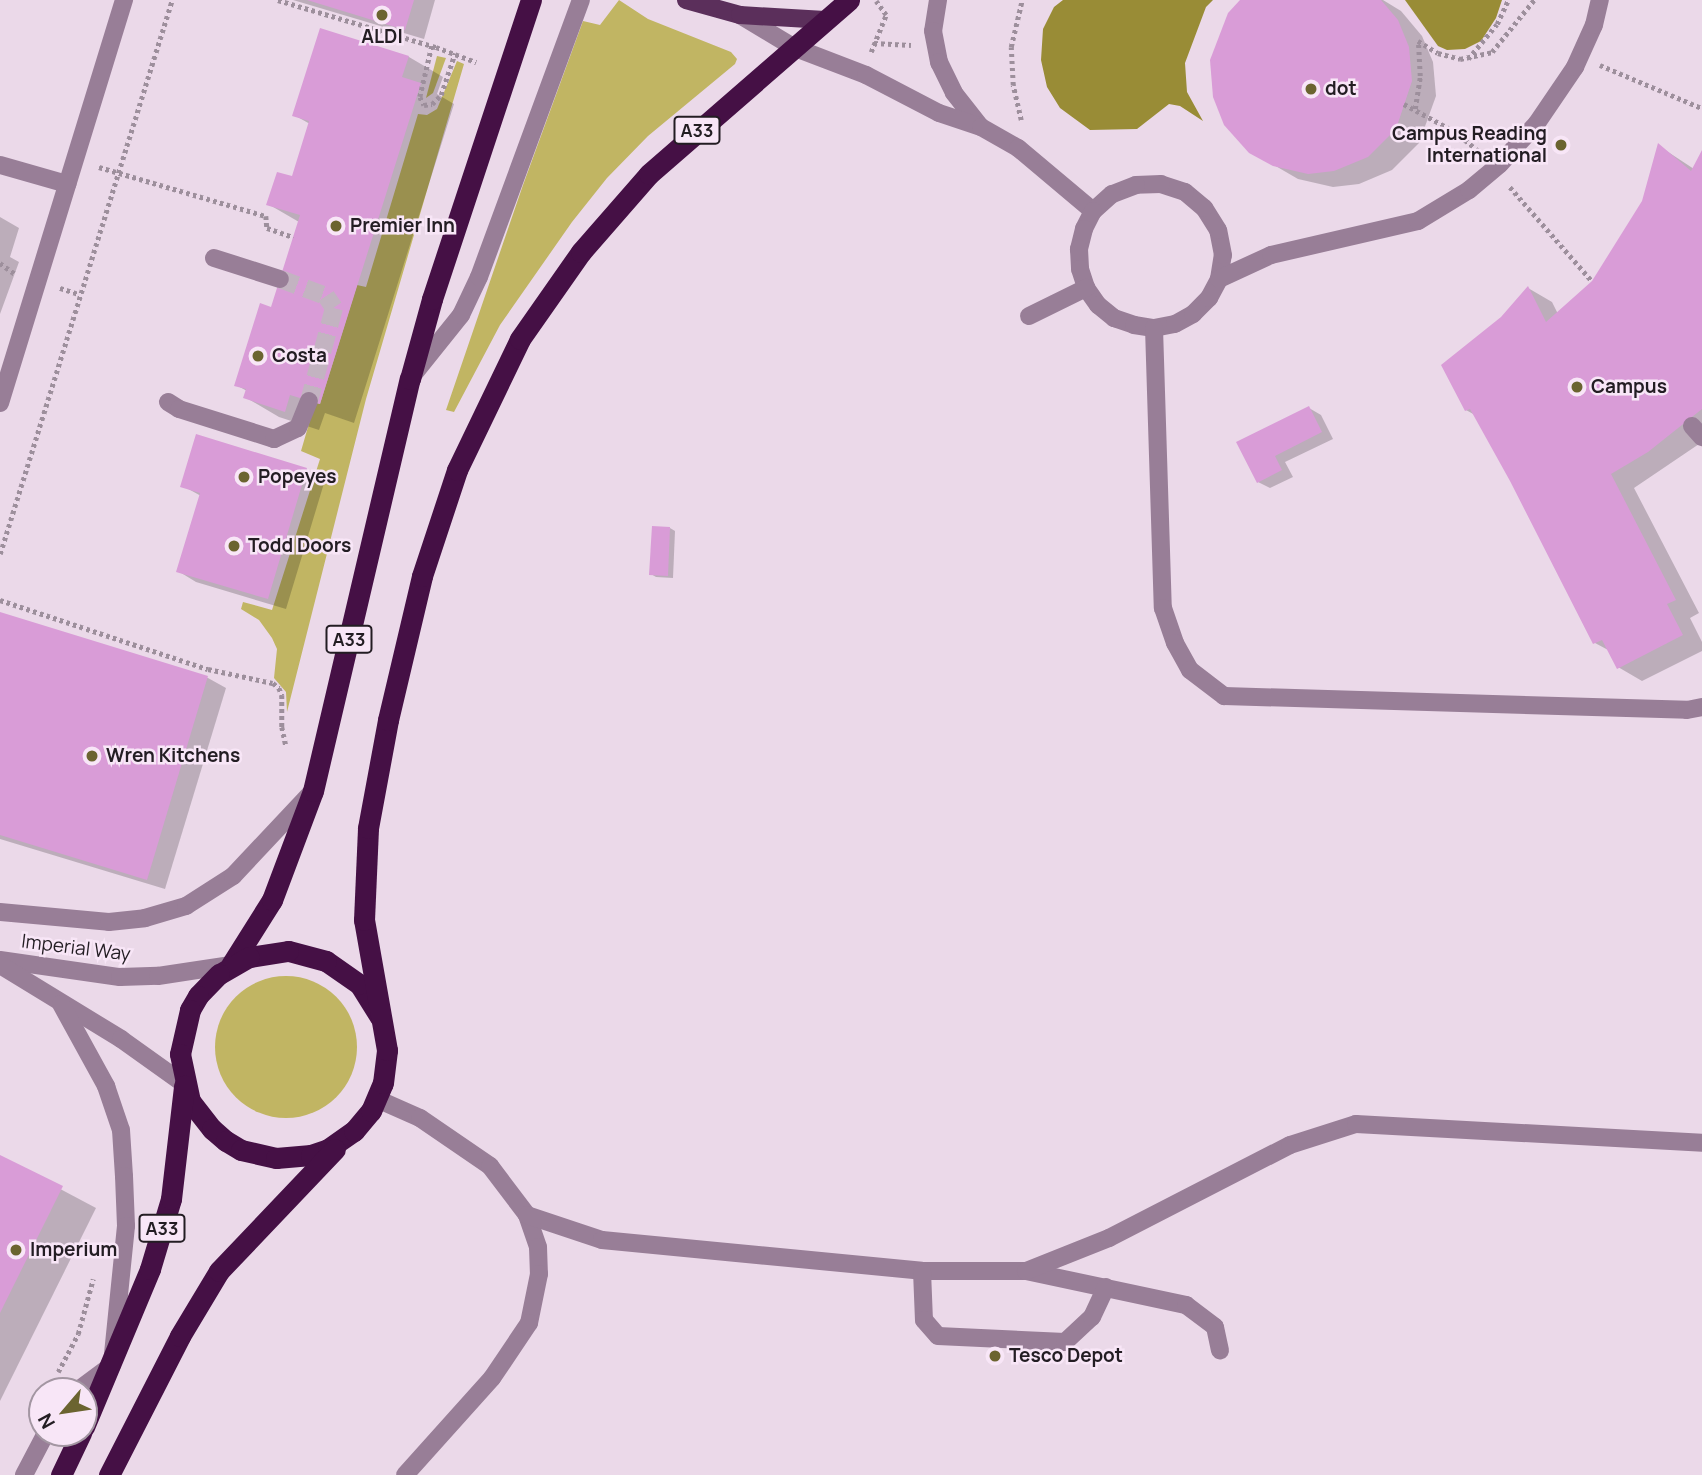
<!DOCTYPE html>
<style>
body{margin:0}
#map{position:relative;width:1702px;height:1475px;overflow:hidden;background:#ebd9e9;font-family:Manrope,sans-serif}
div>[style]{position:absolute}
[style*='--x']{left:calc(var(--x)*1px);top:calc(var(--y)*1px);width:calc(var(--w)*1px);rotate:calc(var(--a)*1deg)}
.green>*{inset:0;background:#c1b563}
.round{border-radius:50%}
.water>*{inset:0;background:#998c36}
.shadow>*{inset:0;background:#0003}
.building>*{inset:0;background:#d99cd7}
.minor-tunnel>*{height:18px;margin-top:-9px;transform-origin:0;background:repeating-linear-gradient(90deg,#c3b3c1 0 18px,transparent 0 27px)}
.path>*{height:4.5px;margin-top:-2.25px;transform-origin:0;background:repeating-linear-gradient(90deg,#9d8f9c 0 3.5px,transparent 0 7px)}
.minor>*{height:18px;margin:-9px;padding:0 9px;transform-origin:9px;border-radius:9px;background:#987e97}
.major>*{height:18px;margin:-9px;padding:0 9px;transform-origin:9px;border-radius:9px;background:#5b2f5b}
.highway>*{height:21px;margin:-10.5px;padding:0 10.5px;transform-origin:10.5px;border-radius:10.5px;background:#451045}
.dots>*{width:19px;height:19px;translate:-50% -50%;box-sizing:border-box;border:4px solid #f8e6f7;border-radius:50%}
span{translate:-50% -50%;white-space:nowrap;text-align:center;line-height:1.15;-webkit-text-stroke:5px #f8e6f7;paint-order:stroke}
.shield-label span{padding:2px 5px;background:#f8e6f7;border:2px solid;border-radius:5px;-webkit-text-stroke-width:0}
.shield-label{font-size:18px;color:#231d23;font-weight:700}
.poi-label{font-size:19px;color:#231d23;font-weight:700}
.left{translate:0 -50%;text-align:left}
.right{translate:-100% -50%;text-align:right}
.street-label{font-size:19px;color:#231d23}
.north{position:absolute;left:28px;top:1377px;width:70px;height:70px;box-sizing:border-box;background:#f8e6f7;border:2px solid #a396a2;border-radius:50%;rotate:241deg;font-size:19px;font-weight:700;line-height:28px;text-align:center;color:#231d23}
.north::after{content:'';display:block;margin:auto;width:24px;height:32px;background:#6b6430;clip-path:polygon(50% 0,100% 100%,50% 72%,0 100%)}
</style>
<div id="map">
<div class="green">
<i style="clip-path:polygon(619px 0,648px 19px,731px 52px,737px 59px,735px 64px,648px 136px,607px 178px,572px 222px,500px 325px,454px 412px,446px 410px,523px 185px,583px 21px,600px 25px)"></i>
<i style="clip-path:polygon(437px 56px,446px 58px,433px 93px,426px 98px)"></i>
<i style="clip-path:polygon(457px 61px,464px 64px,366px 399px,287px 712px,286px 692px,274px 678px,277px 649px,272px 638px,259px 620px,241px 609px,243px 602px,272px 610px,320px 459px,301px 451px,315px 403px,320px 404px,357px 285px,366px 287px,418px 114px,427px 115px,437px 109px)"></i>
<i class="round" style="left:215px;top:976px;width:142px;height:142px"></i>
</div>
<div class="water">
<i style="clip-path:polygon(1063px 0,1213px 0,1206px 7px,1185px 63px,1187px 92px,1203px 121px,1180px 106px,1169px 104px,1137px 129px,1090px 130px,1060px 108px,1047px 87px,1041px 60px,1043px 29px,1054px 7px)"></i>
<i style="clip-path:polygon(1405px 0,1502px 0,1496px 18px,1481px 41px,1465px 49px,1447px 50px,1438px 46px)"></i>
</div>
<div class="shadow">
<i style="clip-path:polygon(293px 0,435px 0,424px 39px)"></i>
<i style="clip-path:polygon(1243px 0,1383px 0,1401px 11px,1422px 36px,1433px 62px,1436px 96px,1419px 143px,1392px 170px,1359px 184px,1333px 187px,1298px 179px,1250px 151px)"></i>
<i style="clip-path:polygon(321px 30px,409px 57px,443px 77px,437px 94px,454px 104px,354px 423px,325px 413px,319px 430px,279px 417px,245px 397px,247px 391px,236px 385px,272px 309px,299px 222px,268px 204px,293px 179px,310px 124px,294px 115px)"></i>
<i style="clip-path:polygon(1659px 146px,1694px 169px,1702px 152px,1702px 442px,1634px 488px,1699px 613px,1690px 618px,1702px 642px,1702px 651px,1642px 681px,1618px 667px,1610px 651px,1595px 643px,1511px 480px,1475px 415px,1466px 410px,1502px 318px,1528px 288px,1552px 302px,1558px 314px,1594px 282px,1643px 201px)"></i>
<i style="clip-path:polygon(0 217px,19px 228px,10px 257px,19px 262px,0 314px)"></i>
<i style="clip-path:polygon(1309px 408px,1321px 415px,1333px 439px,1285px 462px,1293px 477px,1270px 488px,1258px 482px,1239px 442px)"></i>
<i style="clip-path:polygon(306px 469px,325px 480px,286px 609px,196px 582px,178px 571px,201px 496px,183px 486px)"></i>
<i style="clip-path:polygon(670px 528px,675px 531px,673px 578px,656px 577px,651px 574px)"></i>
<i style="clip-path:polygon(0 614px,208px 678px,226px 688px,165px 889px,0 839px)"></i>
<i style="clip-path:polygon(0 1157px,96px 1208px,0 1401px)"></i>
</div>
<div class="building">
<i style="clip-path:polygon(307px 0,414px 0,405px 30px)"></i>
<i style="clip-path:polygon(1240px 0,1381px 0,1398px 20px,1409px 47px,1412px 81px,1396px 129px,1368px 157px,1334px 171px,1308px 174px,1273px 166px,1249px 153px,1224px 125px,1213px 97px,1210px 60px,1228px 13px)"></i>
<i style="clip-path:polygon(320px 28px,409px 56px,402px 77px,421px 83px,320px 404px,290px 395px,285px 412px,243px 398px,246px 389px,234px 386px,260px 303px,271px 307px,300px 215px,266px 205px,277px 172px,292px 176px,309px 121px,292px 116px)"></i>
<i style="clip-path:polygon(1658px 143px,1691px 171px,1702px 150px,1702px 409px,1648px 452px,1611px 474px,1676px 600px,1667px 604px,1683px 635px,1617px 669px,1602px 640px,1593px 644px,1510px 481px,1470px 409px,1465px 411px,1441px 365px,1501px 317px,1528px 286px,1546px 322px,1592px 281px,1642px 201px)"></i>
<i style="clip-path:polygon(1309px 406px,1322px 432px,1275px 456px,1282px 470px,1257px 483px,1236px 442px)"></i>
<i style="clip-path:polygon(196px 434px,307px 468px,268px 599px,176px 572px,200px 493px,180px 487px)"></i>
<i style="clip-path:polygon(652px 526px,670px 527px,668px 576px,649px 575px)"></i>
<i style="clip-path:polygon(0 612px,208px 676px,147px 880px,0 835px)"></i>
<i style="clip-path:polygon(0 1155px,63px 1186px,0 1313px)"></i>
</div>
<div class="minor-tunnel">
<i style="--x:280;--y:279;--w:49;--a:20.3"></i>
<i style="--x:326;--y:296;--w:14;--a:56"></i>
<i style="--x:334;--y:308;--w:96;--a:105"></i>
</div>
<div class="path">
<i style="--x:278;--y:0;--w:165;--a:16.6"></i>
<i style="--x:436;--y:47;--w:43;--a:20.6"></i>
<i style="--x:874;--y:43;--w:37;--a:3"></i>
<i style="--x:432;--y:46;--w:52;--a:103.2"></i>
<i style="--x:420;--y:97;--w:9;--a:63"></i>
<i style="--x:424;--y:105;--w:8;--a:-7"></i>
<i style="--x:432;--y:104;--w:13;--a:-45"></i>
<i style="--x:441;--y:95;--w:44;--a:-71.6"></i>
<i style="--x:871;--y:52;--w:40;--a:-68"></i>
<i style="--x:886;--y:15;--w:17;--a:-126"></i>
<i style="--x:1468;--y:59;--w:45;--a:-50.4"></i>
<i style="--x:1497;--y:24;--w:26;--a:-65"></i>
<i style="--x:1600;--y:65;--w:111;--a:22.9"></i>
<i style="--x:1404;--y:104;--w:57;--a:28.4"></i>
<i style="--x:1454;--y:131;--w:32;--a:39"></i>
<i style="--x:1415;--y:109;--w:33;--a:-81"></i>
<i style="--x:1420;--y:76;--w:35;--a:-93"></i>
<i style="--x:1418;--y:41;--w:23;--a:31"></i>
<i style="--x:1438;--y:53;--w:23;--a:15"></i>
<i style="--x:1460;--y:59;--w:33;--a:-12"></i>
<i style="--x:1492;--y:52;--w:67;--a:-51.1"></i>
<i style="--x:1021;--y:120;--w:36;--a:-103"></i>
<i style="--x:1013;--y:85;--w:38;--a:-93"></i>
<i style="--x:1011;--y:47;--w:48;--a:-76.8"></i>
<i style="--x:99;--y:167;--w:174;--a:16.4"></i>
<i style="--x:266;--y:216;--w:12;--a:85"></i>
<i style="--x:267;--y:228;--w:28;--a:19"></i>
<i style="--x:1510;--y:187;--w:125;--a:48.9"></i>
<i style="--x:0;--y:263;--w:19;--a:36"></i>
<i style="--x:60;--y:288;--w:20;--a:18"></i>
<i style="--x:0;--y:554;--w:580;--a:-72.75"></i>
<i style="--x:0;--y:600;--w:219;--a:18.4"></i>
<i style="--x:208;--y:669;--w:66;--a:12.2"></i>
<i style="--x:273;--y:683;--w:8;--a:40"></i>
<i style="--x:279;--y:688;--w:8;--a:67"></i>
<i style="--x:282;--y:695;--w:32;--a:90"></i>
<i style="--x:282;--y:727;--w:19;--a:78"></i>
<i style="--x:58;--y:1372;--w:43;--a:-62.2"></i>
<i style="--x:78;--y:1334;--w:57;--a:-74.7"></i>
</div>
<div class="minor">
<i style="--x:938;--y:0;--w:31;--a:99"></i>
<i style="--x:933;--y:31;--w:32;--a:79"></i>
<i style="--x:939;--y:62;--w:34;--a:64"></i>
<i style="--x:954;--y:93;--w:42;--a:51.8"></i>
<i style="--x:740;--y:15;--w:62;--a:31.1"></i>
<i style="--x:793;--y:47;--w:78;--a:21"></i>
<i style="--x:866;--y:75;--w:82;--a:27.5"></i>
<i style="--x:939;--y:113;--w:44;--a:18.4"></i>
<i style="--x:981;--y:127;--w:43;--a:29.6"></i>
<i style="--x:1018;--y:148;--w:98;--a:40"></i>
<i style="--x:0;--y:165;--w:70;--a:15.8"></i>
<i style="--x:214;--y:258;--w:69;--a:17.7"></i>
<i style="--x:1219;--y:279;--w:24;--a:-81"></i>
<i style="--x:1223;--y:255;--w:25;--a:-101"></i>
<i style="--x:1218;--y:230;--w:26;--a:-122"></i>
<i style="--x:1204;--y:208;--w:25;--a:-140"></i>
<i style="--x:1185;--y:192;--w:25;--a:-162"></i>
<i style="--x:1161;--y:184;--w:25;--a:178"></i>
<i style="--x:1136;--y:185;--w:26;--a:159"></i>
<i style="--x:1112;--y:194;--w:25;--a:138"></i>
<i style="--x:1093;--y:211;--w:20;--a:117"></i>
<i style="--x:1084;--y:229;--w:21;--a:104"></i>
<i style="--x:1079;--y:249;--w:20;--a:87"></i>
<i style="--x:1080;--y:269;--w:20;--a:72"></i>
<i style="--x:1086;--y:288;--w:21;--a:55"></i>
<i style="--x:1098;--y:305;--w:21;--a:39"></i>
<i style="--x:1114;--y:318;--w:21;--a:19"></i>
<i style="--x:1134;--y:325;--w:20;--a:9"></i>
<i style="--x:1154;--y:328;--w:21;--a:-11"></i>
<i style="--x:1175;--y:324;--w:21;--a:-29"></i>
<i style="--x:1193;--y:314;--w:23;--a:-45"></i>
<i style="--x:1209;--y:298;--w:21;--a:-62"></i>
<i style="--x:1219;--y:279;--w:57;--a:-24.8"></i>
<i style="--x:1271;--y:255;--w:151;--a:-13"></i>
<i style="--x:1418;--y:221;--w:60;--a:-31.3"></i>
<i style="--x:1469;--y:190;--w:40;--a:-40"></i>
<i style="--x:1500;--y:164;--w:55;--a:-47.9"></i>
<i style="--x:1537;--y:123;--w:68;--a:-55.8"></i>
<i style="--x:1575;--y:67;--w:46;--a:-65.7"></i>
<i style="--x:1594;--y:25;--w:26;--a:-77"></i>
<i style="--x:1029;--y:316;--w:64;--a:-26.2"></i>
<i style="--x:1154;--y:328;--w:280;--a:88.2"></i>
<i style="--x:1163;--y:608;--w:37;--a:71"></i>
<i style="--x:1175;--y:643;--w:31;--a:61"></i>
<i style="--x:1190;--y:670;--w:43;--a:37.4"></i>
<i style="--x:1224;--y:696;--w:463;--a:1.7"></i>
<i style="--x:1687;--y:710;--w:15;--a:-11"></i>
<i style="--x:412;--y:376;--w:78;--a:-51.2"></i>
<i style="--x:461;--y:315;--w:42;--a:-64.7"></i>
<i style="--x:479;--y:277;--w:295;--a:-69.8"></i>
<i style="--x:168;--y:402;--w:13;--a:32"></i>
<i style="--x:179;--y:409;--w:100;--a:17.5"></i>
<i style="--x:274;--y:439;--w:26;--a:-25"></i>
<i style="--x:298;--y:428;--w:29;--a:-68"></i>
<i style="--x:0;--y:403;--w:422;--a:-72.9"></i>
<i style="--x:1692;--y:426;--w:15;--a:48"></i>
<i style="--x:0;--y:912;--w:109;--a:5.2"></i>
<i style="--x:109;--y:922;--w:36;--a:-6"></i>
<i style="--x:145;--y:918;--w:43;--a:-16.3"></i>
<i style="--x:186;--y:906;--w:56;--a:-32.6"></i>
<i style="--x:233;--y:876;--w:112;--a:-46.8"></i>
<i style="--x:0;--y:960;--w:121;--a:8.1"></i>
<i style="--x:120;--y:977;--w:38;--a:-2"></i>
<i style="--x:158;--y:976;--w:74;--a:-8.6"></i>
<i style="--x:0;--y:965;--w:142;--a:31.4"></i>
<i style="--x:121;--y:1039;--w:77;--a:35.5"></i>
<i style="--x:61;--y:1004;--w:94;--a:61.2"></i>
<i style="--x:106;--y:1086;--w:46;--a:71.2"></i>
<i style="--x:121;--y:1130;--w:46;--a:86.3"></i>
<i style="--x:124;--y:1176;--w:50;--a:87.7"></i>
<i style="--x:126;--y:1226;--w:140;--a:95.8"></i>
<i style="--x:112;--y:1365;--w:44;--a:143.4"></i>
<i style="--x:377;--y:1099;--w:47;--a:23.8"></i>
<i style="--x:420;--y:1118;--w:85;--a:34.4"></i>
<i style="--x:490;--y:1166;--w:61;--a:52.9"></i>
<i style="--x:527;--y:1215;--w:34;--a:71"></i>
<i style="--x:538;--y:1247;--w:27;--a:88"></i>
<i style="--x:539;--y:1274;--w:50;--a:101.5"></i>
<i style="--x:529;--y:1323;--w:66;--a:123.9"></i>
<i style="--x:492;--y:1378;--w:130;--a:131.9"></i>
<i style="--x:527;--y:1215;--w:79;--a:18.4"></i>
<i style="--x:602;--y:1240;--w:321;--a:5.5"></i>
<i style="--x:922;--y:1271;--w:104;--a:0"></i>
<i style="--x:1026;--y:1271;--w:164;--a:12"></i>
<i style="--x:1186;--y:1305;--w:36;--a:37"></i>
<i style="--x:1215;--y:1327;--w:24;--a:78"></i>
<i style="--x:922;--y:1271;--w:49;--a:87.7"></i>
<i style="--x:924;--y:1320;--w:21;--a:49"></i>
<i style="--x:938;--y:1336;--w:127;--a:2.7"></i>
<i style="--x:1065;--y:1342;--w:37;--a:-43"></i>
<i style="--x:1092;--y:1317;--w:33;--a:-65"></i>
<i style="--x:1026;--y:1271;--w:89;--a:-21.7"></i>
<i style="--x:1109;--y:1238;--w:203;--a:-27.2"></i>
<i style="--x:1290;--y:1145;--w:69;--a:-17.7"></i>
<i style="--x:1356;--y:1124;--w:347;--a:3.1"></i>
<i style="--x:24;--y:1475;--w:47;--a:-62.4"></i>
</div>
<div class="major">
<i style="--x:686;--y:0;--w:56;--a:15.5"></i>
<i style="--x:740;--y:15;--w:85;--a:3.4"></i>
</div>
<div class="highway">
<i style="--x:231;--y:965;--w:77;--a:-57.8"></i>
<i style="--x:272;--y:900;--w:116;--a:-69.4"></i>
<i style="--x:313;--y:791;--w:423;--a:-76.8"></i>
<i style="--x:410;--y:379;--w:83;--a:-74.6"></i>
<i style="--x:432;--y:299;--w:315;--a:-71.7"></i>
<i style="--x:380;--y:1017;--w:39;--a:-122"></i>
<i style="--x:359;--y:984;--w:40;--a:-145.1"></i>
<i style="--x:326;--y:961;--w:39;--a:-165"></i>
<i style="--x:288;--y:951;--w:39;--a:171"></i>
<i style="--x:249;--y:957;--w:34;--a:150"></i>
<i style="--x:219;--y:974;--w:30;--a:134"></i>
<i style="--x:198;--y:996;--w:16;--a:120"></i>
<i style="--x:190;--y:1010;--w:45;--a:102.8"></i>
<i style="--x:180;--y:1054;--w:48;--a:78"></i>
<i style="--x:190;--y:1101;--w:36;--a:52"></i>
<i style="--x:212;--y:1129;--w:18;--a:41"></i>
<i style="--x:226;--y:1141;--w:17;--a:31"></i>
<i style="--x:241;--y:1150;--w:36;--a:13"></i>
<i style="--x:276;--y:1158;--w:35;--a:-5"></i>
<i style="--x:311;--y:1155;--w:18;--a:-19"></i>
<i style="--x:328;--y:1149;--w:32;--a:-35"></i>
<i style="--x:354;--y:1131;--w:26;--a:-50"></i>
<i style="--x:371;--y:1111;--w:30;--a:-67"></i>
<i style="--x:383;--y:1083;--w:33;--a:-83"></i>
<i style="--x:387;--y:1050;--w:132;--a:-100"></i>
<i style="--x:364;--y:920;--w:92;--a:-87.5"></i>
<i style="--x:368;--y:828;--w:110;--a:-79.5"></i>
<i style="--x:388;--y:720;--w:148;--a:-76.7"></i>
<i style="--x:422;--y:576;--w:112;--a:-71.7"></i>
<i style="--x:457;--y:470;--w:145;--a:-64.3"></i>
<i style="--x:520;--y:339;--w:106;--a:-55"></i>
<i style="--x:581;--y:252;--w:103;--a:-48.9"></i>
<i style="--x:649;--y:174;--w:265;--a:-41"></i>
<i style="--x:84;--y:1427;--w:171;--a:-67.3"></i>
<i style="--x:150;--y:1269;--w:73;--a:-73.3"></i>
<i style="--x:171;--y:1199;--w:114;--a:-83.4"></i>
<i style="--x:61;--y:1475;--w:47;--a:-64.5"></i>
<i style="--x:109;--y:1475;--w:156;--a:-62.9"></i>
<i style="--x:180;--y:1336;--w:76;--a:-59"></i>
<i style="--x:219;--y:1271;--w:168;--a:-46.4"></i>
</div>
<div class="dots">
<i style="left:382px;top:15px;background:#6b6430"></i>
<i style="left:1311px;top:89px;background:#6b6430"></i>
<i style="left:1561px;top:145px;background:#6b6430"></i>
<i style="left:336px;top:226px;background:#6b6430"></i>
<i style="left:258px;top:356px;background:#6b6430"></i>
<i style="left:1577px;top:387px;background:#6b6430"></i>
<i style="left:244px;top:477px;background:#6b6430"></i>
<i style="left:234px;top:546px;background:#6b6430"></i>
<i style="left:92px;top:756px;background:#6b6430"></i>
<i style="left:16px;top:1250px;background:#6b6430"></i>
<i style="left:995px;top:1356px;background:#6b6430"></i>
</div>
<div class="shield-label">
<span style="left:697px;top:130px">A33</span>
<span style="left:349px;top:639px">A33</span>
<span style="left:162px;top:1228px">A33</span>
</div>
<div class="poi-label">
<span style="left:382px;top:37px">ALDI</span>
<span class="left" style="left:1325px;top:89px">dot</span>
<span class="right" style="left:1547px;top:145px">Campus Reading<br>International</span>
<span class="left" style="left:350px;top:226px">Premier Inn</span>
<span class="left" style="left:272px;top:356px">Costa</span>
<span class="left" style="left:1591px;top:387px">Campus</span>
<span class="left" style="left:258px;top:477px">Popeyes</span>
<span class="left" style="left:248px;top:546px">Todd Doors</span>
<span class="left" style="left:106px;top:756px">Wren Kitchens</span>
<span class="left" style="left:30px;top:1250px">Imperium</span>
<span class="left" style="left:1009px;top:1356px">Tesco Depot</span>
</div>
<div class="street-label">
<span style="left:76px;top:948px;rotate:7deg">Imperial Way</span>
</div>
<div class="north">N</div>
</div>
